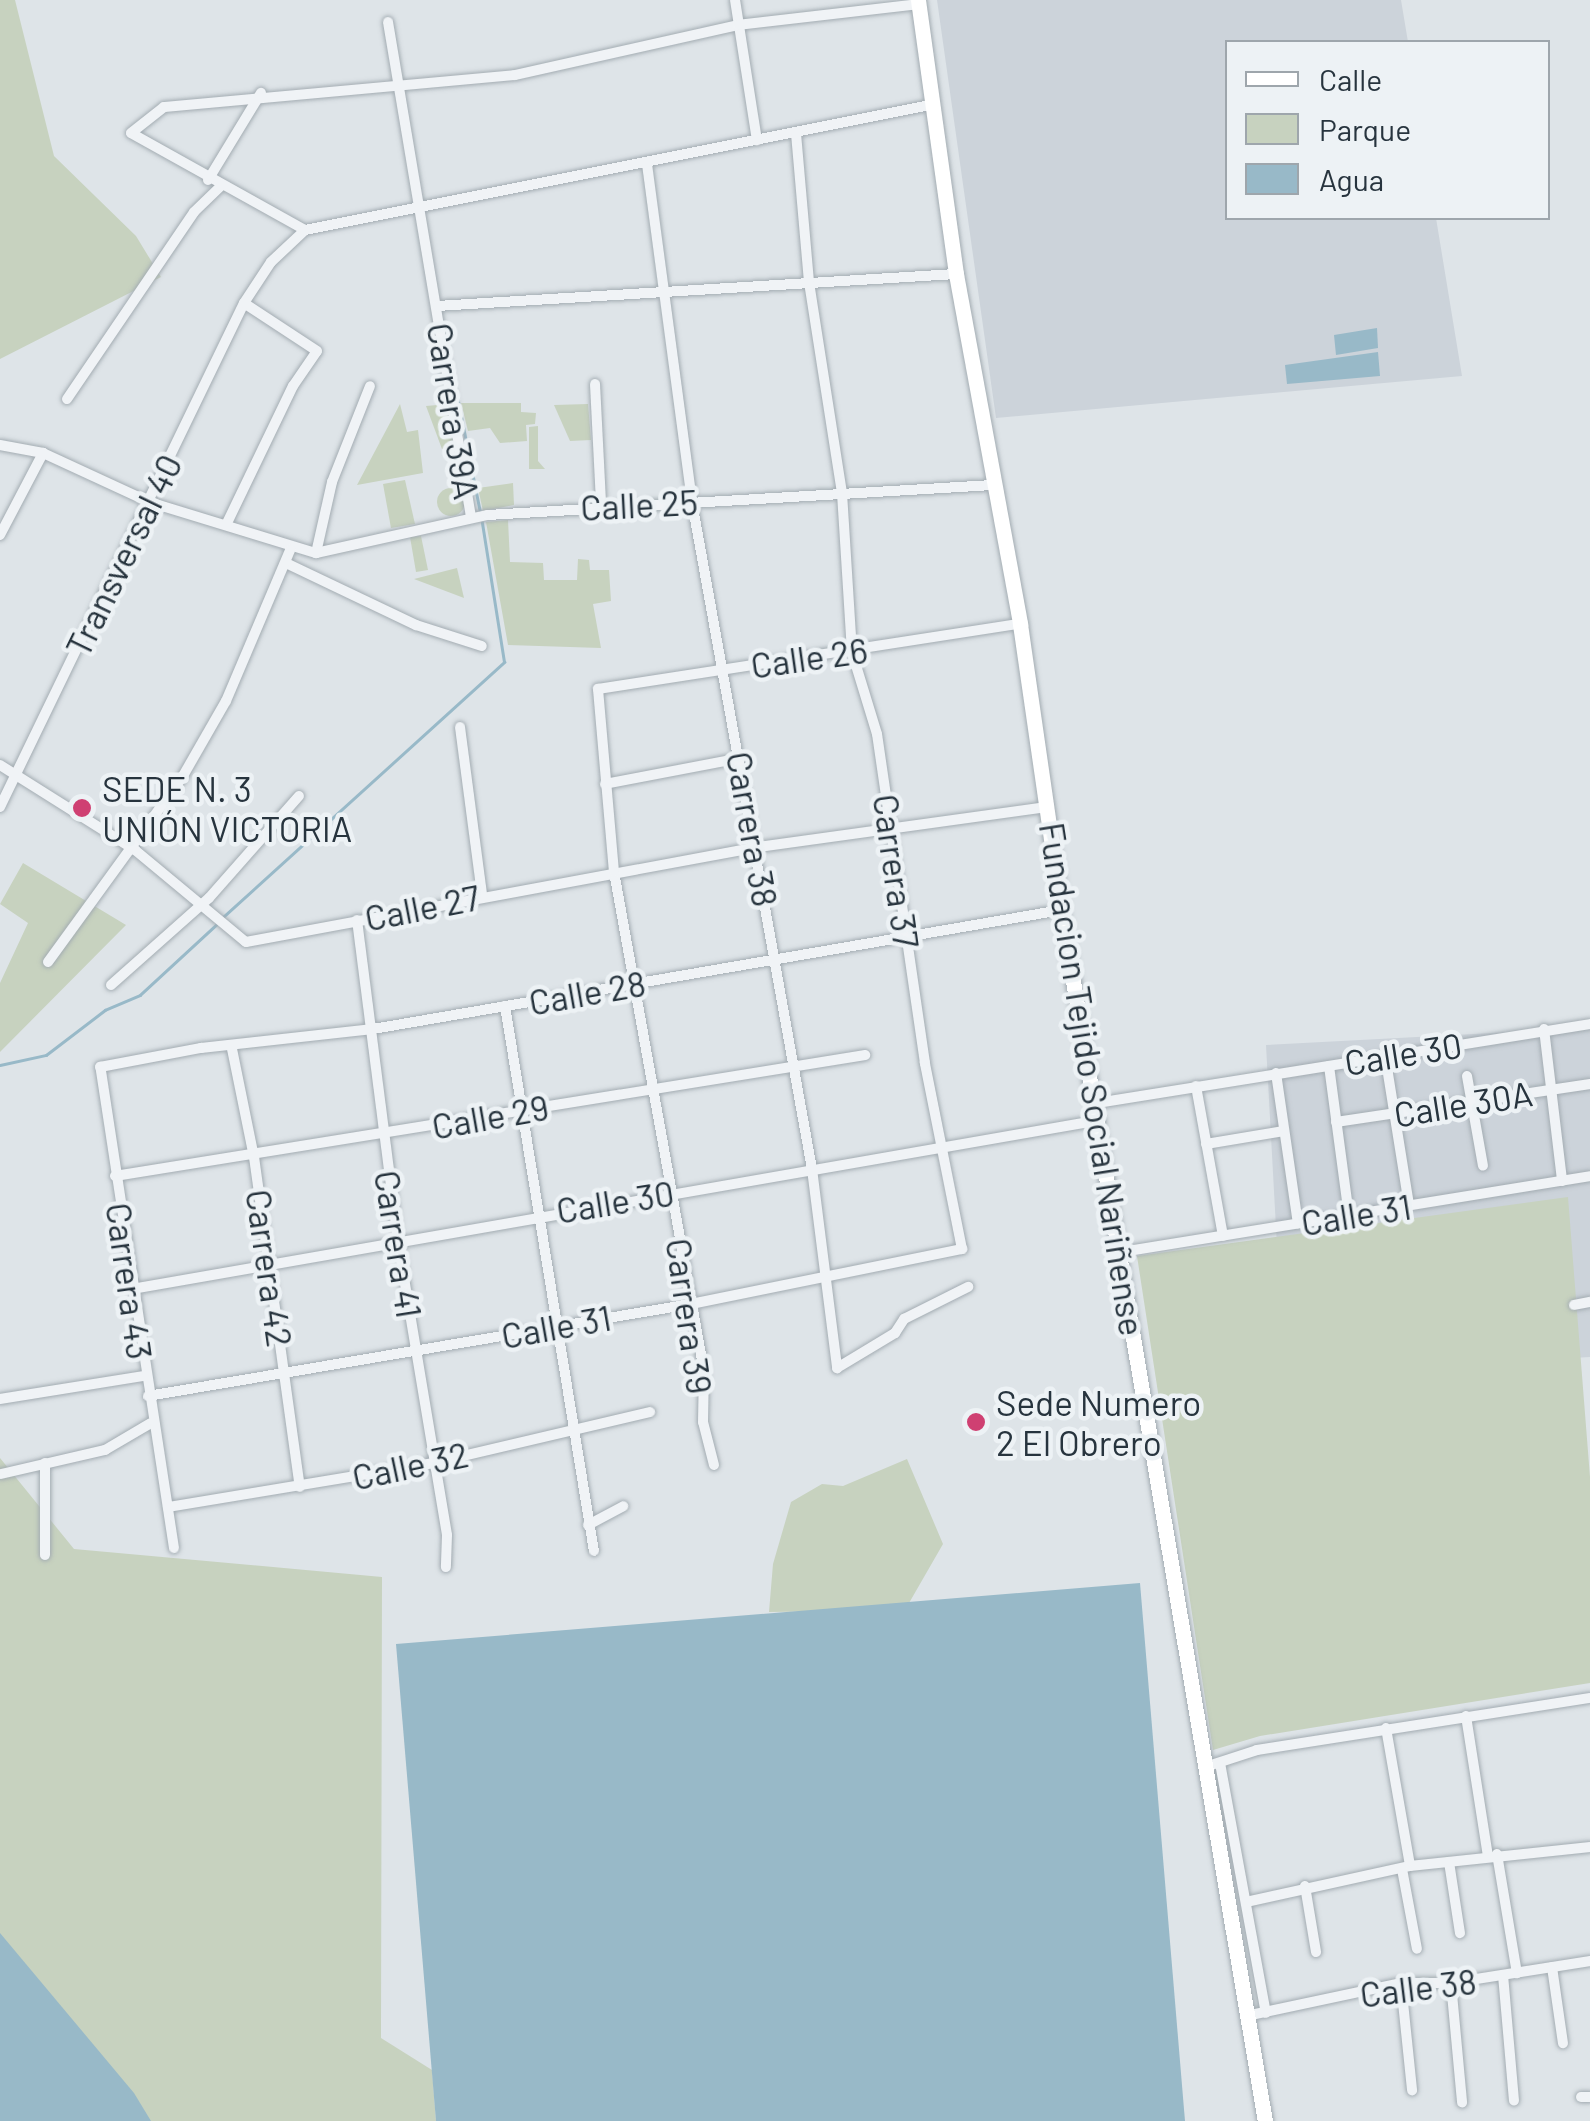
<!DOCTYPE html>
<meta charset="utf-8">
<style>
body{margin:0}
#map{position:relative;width:1590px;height:2121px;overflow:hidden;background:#dee4e8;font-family:Barlow,sans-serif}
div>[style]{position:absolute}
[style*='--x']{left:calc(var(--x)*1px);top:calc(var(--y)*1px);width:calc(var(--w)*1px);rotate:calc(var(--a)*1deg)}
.built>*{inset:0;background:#ccd3da}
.green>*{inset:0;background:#c7d2bf}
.round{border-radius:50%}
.water>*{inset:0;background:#98b9c8}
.stream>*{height:2.5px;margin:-1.25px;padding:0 1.25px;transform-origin:1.25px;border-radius:1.25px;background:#98b9c8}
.roads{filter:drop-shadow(0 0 2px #a3acb2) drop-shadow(0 0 2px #a3acb2)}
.street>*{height:10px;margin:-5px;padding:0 5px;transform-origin:5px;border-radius:5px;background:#f0f3f6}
.primary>*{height:15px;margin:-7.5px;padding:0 7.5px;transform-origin:7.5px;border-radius:7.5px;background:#fff}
.dots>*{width:28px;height:28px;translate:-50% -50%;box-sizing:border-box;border:5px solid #edf2f5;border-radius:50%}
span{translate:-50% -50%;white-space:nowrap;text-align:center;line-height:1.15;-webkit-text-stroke:9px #edf2f5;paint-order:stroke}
.street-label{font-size:35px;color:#27343e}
.poi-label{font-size:35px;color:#27343e}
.left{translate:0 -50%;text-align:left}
.legend{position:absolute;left:1225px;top:40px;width:325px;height:180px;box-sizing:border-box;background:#edf2f5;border:2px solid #9ea6ac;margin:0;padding:12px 18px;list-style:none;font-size:30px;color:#27343e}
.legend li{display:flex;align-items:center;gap:20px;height:50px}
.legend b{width:50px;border:2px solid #9ea6ac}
</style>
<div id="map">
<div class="built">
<i style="clip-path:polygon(937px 0,1401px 0,1408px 42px,1228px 42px,1228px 218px,1436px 218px,1462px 376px,996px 418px)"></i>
<i style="clip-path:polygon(1590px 1028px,1590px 1357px,1284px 1374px,1266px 1045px)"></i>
</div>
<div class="green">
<i style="clip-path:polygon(0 0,15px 0,54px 156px,136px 236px,161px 277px,0 359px)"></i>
<i style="clip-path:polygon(461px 403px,521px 403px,521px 412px,536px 413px,535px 424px,526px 425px,527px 441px,500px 443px,490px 428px,468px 431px)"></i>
<i style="clip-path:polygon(400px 404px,407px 432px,418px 430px,423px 473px,357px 485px)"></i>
<i style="clip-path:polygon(449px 404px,455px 446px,442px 449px,426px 406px)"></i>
<i style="clip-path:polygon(588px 404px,591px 440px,570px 441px,554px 405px)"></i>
<i style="clip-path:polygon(538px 426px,538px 461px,545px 469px,529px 469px,529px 427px)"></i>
<i style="clip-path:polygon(405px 480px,415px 524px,391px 528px,383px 484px)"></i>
<i style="clip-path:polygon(513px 483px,514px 505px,483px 511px,478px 488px)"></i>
<i class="round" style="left:437px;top:488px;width:28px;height:28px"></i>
<i style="clip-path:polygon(508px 520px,510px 562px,543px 563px,544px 580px,577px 580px,578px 559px,589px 560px,590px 570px,609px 570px,611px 601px,593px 604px,601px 648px,508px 645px,486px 522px)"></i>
<i style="clip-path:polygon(421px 536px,428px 570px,416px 572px,410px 537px)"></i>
<i style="clip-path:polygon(457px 568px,464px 598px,414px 579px)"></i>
<i style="clip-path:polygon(23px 863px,126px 925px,0 1052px,0 983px,28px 923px,0 904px)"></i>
<i style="clip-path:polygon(1568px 1197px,1590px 1477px,1590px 1683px,1260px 1736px,1213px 1750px,1137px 1256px)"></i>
<i style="clip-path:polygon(0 1458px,74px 1549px,382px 1577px,381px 2038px,432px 2070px,436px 2121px,0 2121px)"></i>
<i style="clip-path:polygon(907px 1459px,943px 1544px,905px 1610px,769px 1612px,773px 1564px,791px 1502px,822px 1484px,843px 1486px)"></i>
</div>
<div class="water">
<i style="clip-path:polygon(1377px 328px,1378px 348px,1336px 355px,1334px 335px)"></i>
<i style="clip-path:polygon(1378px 352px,1380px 376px,1287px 384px,1285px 365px)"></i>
<i style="clip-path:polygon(1140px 1583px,1185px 2121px,436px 2121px,396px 1644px)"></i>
<i style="clip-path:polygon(0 1933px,134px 2093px,151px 2121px,0 2121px)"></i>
</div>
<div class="stream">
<i style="--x:457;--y:394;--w:123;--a:78.8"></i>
<i style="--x:222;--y:918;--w:381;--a:-42.2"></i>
<i style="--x:504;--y:662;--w:141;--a:-99"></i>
<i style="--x:0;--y:1065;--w:47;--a:-12.3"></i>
<i style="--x:46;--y:1055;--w:74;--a:-37.3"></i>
<i style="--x:105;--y:1010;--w:38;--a:-23"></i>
<i style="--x:140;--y:995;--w:105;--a:-42.7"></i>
</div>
<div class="roads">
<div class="street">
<i style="--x:735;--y:0;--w:142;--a:81.1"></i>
<i style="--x:388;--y:22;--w:502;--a:80.48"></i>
<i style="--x:647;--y:164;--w:341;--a:82.4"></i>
<i style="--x:692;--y:502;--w:678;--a:79.8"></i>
<i style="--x:812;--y:1169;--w:201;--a:82.8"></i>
<i style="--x:837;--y:1368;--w:68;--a:-31.1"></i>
<i style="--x:895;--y:1333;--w:17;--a:-57"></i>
<i style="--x:904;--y:1319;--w:72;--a:-26.6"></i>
<i style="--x:208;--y:180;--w:102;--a:-58.7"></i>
<i style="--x:305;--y:230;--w:199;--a:-150.9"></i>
<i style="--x:131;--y:133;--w:42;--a:-38.2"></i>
<i style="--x:164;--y:107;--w:352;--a:-5.2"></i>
<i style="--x:515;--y:75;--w:229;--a:-12.6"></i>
<i style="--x:738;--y:25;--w:182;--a:-6.6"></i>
<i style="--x:437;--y:306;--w:520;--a:-3.53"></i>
<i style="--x:595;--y:384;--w:120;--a:87.1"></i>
<i style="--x:67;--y:399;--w:226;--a:-55.8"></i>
<i style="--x:194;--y:212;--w:36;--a:-44"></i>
<i style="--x:0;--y:445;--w:44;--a:10.5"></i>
<i style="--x:43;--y:453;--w:117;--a:24.8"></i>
<i style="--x:149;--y:502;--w:175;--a:17"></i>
<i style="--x:316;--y:553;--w:176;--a:-12.5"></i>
<i style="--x:488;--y:515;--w:506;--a:-3.4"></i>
<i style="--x:227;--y:523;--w:152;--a:-64.3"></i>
<i style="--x:293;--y:386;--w:42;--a:-55.6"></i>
<i style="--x:317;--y:351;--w:87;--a:-146.7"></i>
<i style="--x:0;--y:535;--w:93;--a:-62.3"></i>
<i style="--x:316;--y:553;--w:73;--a:-77.3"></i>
<i style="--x:332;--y:482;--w:103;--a:-68.4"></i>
<i style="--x:288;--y:564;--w:142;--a:25.5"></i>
<i style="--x:416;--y:625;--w:69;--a:17.7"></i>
<i style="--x:460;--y:727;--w:169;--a:82.5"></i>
<i style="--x:0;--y:765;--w:160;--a:32.2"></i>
<i style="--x:135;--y:850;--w:144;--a:39.7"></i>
<i style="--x:246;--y:942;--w:521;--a:-10.51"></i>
<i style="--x:758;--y:847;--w:292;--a:-7.9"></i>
<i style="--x:605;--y:784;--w:138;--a:-10.8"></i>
<i style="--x:0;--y:807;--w:560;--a:-64.17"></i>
<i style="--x:244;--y:303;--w:49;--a:-56.6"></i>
<i style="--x:271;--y:262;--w:47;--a:-43.3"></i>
<i style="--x:305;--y:230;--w:642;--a:-11.31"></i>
<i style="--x:357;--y:920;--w:325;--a:82.7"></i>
<i style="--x:398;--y:1242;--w:297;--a:80.5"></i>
<i style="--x:447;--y:1535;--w:32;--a:92"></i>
<i style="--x:48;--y:962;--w:230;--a:-54"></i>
<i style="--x:183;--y:776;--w:86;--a:-60.2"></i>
<i style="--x:226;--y:701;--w:164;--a:-67"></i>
<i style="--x:111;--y:985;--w:131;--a:-41.6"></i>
<i style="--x:209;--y:898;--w:136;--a:-48.6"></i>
<i style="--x:505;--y:1006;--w:552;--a:80.73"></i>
<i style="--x:1544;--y:1029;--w:153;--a:83.2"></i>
<i style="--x:232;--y:1049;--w:110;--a:78.5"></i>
<i style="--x:254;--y:1157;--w:333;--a:82.1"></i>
<i style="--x:1385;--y:1055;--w:152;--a:80.9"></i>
<i style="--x:1329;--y:1066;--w:150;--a:82.4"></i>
<i style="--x:1276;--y:1073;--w:152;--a:81.7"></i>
<i style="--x:1467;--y:1076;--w:91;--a:79.9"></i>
<i style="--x:1196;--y:1086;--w:152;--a:79.8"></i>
<i style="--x:1097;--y:1103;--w:499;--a:-9.1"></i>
<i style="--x:1336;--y:1122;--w:257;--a:-8.5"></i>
<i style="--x:1206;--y:1144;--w:79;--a:-9.5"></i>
<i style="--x:115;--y:1176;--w:760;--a:-9.16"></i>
<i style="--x:1122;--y:1252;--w:474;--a:-9.2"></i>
<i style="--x:132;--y:1289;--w:983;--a:-9.9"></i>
<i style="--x:1574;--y:1305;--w:16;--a:-11"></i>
<i style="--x:148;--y:1396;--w:551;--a:-9.62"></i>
<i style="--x:691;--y:1304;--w:277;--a:-11.5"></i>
<i style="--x:962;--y:1249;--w:190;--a:-101.3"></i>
<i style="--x:925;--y:1063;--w:332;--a:-98.3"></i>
<i style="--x:877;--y:734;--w:86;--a:-107"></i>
<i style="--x:852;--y:652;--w:159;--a:-93.6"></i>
<i style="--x:842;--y:493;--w:214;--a:-98.9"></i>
<i style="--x:809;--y:282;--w:149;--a:-95"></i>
<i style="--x:0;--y:1399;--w:146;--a:-9.1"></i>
<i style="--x:714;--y:1465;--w:44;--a:-104.3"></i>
<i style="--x:703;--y:1422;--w:51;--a:-88.9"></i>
<i style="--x:704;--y:1371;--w:507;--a:-100.22"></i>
<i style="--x:614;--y:872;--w:184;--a:-95"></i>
<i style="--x:598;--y:689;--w:427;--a:-8.8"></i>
<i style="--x:1;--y:1474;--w:107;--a:-13"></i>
<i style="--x:105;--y:1450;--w:53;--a:-30.4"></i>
<i style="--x:168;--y:1507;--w:269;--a:-9.4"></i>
<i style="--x:433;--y:1463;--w:223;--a:-13.2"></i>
<i style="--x:588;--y:1525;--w:40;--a:-28"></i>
<i style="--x:174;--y:1548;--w:487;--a:-98.7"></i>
<i style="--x:100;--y:1067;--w:103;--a:-10.7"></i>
<i style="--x:201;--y:1048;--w:173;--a:-6.3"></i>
<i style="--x:373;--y:1029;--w:698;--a:-9.81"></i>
<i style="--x:45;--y:1555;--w:92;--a:-90"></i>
<i style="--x:1466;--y:1716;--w:142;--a:81.1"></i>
<i style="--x:1386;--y:1728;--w:140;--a:80.1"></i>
<i style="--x:1220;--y:1763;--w:254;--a:79.6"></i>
<i style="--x:1205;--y:1767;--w:55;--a:-18.1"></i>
<i style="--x:1257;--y:1750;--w:337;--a:-8.9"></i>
<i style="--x:1497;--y:1854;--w:121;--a:80.5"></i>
<i style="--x:1449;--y:1862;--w:72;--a:81.2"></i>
<i style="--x:1402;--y:1869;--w:81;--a:79.4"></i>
<i style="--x:1305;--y:1886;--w:67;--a:80.5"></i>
<i style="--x:1246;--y:1902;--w:168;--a:-12.4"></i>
<i style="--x:1410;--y:1866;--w:181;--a:-6"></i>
<i style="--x:1552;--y:1967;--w:77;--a:81.8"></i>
<i style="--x:1503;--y:1975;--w:126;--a:85"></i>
<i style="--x:1401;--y:1983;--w:108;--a:84.1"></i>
<i style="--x:1451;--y:1983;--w:120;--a:84.7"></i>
<i style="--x:1246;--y:2016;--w:158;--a:-12"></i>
<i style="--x:1401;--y:1983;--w:50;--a:0"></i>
<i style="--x:1451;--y:1983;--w:141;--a:-9"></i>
<i style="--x:1581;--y:2097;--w:9;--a:0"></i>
</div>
<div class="primary">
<i style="--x:918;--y:0;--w:277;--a:82.1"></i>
<i style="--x:956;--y:274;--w:356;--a:79.6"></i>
<i style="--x:1020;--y:624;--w:289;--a:81.8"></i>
<i style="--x:1061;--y:910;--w:1228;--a:80.44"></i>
</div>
</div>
<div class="dots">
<i style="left:82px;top:808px;background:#cf4072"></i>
<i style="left:976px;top:1422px;background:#cf4072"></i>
</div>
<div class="street-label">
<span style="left:454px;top:411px;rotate:81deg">Carrera 39A</span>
<span style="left:639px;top:504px;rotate:-3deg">Calle 25</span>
<span style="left:123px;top:555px;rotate:-64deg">Transversal 40</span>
<span style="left:809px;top:657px;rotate:-8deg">Calle 26</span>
<span style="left:753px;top:829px;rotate:80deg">Carrera 38</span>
<span style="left:897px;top:871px;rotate:82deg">Carrera 37</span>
<span style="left:422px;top:907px;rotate:-11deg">Calle 27</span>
<span style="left:587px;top:992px;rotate:-10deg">Calle 28</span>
<span style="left:1403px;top:1053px;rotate:-9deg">Calle 30</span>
<span style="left:1093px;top:1079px;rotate:81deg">Fundacion Tejido Social Nariñense</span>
<span style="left:1463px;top:1103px;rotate:-9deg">Calle 30A</span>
<span style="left:490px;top:1116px;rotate:-10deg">Calle 29</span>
<span style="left:615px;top:1201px;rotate:-9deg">Calle 30</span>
<span style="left:1356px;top:1214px;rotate:-9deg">Calle 31</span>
<span style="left:399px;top:1244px;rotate:81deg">Carrera 41</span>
<span style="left:270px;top:1268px;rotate:82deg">Carrera 42</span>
<span style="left:130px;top:1281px;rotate:82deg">Carrera 43</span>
<span style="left:690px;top:1316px;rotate:82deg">Carrera 39</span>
<span style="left:556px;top:1326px;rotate:-10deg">Calle 31</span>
<span style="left:410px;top:1465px;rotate:-12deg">Calle 32</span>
<span style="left:1418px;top:1987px;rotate:-7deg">Calle 38</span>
</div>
<div class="poi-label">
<span class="left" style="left:102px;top:808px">SEDE N. 3<br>UNIÓN VICTORIA</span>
<span class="left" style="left:996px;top:1422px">Sede Numero<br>2 El Obrero</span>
</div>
<ul class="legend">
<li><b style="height:12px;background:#fff"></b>Calle</li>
<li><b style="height:28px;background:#c7d2bf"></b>Parque</li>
<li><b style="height:28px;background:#98b9c8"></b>Agua</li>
</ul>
</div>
